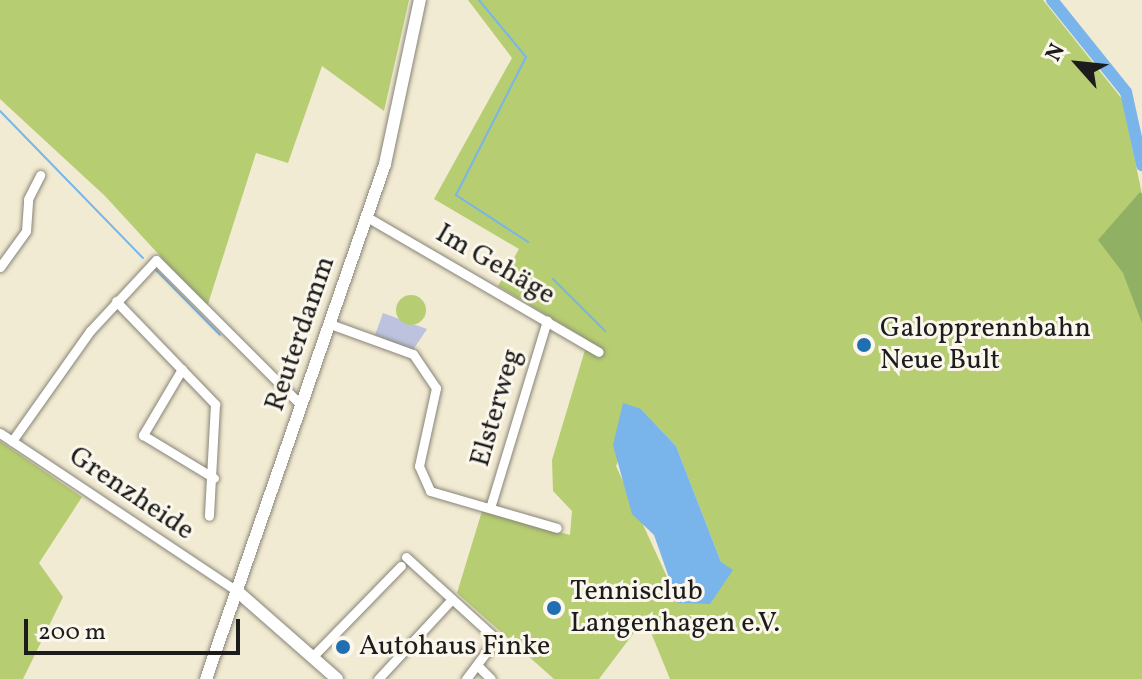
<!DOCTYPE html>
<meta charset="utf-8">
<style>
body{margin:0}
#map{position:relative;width:1142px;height:679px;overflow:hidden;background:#f2ebd3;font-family:Vollkorn,serif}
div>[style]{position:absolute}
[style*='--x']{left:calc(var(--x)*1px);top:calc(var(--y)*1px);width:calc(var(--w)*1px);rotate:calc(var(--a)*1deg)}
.industrial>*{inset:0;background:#bdc3de}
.green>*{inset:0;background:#b6cd72}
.round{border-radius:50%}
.forest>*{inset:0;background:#90b064}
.water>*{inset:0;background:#79b4ea}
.stream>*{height:2px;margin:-1px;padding:0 1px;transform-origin:1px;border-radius:1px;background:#79b4ea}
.river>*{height:12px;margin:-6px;padding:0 6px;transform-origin:6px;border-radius:6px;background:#79b4ea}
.roads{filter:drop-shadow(0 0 2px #878478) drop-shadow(0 0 2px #878478)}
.street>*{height:9px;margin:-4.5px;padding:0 4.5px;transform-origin:4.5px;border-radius:4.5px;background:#fff}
.secondary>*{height:12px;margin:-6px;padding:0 6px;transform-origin:6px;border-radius:6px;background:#fff}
.dots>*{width:22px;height:22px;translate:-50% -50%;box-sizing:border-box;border:4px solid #fbf7ec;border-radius:50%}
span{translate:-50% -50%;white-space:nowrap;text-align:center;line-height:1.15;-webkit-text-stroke:6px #fbf7ec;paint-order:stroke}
.street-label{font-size:28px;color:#1c1c1c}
.poi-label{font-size:28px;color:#1c1c1c}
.left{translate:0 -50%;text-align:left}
.north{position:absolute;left:1038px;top:24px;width:80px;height:80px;-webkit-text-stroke:6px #fbf7ec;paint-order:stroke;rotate:297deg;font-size:22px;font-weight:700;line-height:32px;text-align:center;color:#1c1c1c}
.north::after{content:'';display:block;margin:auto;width:28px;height:36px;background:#1c1c1c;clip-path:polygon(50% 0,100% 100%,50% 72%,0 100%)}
.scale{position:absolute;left:24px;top:619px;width:216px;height:36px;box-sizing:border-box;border:4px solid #1c1c1c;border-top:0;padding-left:10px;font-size:24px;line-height:28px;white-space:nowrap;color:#1c1c1c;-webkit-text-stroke:6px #fbf7ec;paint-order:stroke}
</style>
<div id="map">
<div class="industrial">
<i style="clip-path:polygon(383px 313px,427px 329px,413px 350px,375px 335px)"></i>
</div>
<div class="green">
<i style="clip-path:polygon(0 0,409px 0,384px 111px,322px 66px,288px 163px,256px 153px,207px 307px,105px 196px,0 99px)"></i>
<i style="clip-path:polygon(evenodd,468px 0,1043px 0,1122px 99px,1142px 194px,1142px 679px,670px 679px,645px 618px,599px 679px,554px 679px,457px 593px,482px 511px,570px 535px,572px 511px,553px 491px,552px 460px,588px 340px,498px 286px,519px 249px,434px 199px,512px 58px,468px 0,641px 409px,676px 446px,721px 562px,679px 603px,616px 466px,641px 409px)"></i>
<i class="round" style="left:396px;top:295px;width:30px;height:30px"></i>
<i style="clip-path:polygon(0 441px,82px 497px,39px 563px,63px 597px,23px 679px,0 679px)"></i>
</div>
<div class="forest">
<i style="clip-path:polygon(1140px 192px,1142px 194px,1142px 323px,1123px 273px,1098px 240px)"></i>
</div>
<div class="water">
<i style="clip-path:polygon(623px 403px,641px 409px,676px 446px,721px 562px,733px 570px,710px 604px,678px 603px,654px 535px,632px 514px,613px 445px)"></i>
</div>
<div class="stream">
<i style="--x:479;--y:0;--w:74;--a:50.5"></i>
<i style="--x:526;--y:57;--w:155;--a:116.9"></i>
<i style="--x:456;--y:195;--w:86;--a:33.1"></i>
<i style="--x:0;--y:111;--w:205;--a:45.8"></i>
<i style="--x:156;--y:270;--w:91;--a:45.4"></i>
<i style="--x:553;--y:279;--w:74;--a:45"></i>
</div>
<div class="river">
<i style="--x:1052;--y:0;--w:118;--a:51.2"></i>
<i style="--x:1126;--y:92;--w:75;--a:77.6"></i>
</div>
<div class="roads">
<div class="street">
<i style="--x:367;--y:217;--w:268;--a:30.2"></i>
<i style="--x:0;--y:267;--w:44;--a:-54.2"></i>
<i style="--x:26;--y:231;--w:32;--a:-86"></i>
<i style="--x:28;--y:199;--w:27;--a:-63"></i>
<i style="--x:116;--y:301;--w:143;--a:46.1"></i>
<i style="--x:215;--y:404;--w:112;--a:93.1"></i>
<i style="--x:330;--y:324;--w:88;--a:19.9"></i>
<i style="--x:413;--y:354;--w:41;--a:55.9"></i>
<i style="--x:436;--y:388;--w:80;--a:102.3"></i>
<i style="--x:419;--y:466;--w:27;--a:66"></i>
<i style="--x:430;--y:491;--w:132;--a:16.2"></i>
<i style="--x:182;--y:369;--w:77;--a:120.6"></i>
<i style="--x:143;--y:435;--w:83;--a:31.2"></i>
<i style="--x:0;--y:433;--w:285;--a:33.7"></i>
<i style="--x:12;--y:441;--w:135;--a:-54.7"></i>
<i style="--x:90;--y:331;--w:97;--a:-47.1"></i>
<i style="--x:156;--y:260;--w:205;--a:45"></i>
<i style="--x:490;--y:508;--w:196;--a:-73.1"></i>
<i style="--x:406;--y:557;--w:122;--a:42.3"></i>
<i style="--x:496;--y:639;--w:50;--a:126.9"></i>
<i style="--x:315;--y:654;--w:123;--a:-45.7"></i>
<i style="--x:478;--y:666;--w:18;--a:45"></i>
<i style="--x:378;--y:679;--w:109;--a:-47.2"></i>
</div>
<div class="secondary">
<i style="--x:237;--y:591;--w:133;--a:41.3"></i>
<i style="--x:206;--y:679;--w:545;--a:-70.83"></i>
<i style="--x:385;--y:164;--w:168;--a:-78"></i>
</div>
</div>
<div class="dots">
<i style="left:864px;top:345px;background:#1f6fb2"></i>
<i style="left:554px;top:608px;background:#1f6fb2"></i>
<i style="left:343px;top:647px;background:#1f6fb2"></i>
</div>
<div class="street-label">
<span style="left:495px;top:265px;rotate:30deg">Im Gehäge</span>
<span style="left:301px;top:334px;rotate:-71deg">Reuterdamm</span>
<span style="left:497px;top:408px;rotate:-74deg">Elsterweg</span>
<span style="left:131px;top:494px;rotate:34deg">Grenzheide</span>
</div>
<div class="poi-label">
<span class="left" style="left:880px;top:345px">Galopprennbahn<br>Neue Bult</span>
<span class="left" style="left:570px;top:608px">Tennisclub<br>Langenhagen e.V.</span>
<span class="left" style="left:359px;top:647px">Autohaus Finke</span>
</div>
<div class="north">N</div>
<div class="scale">200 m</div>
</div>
